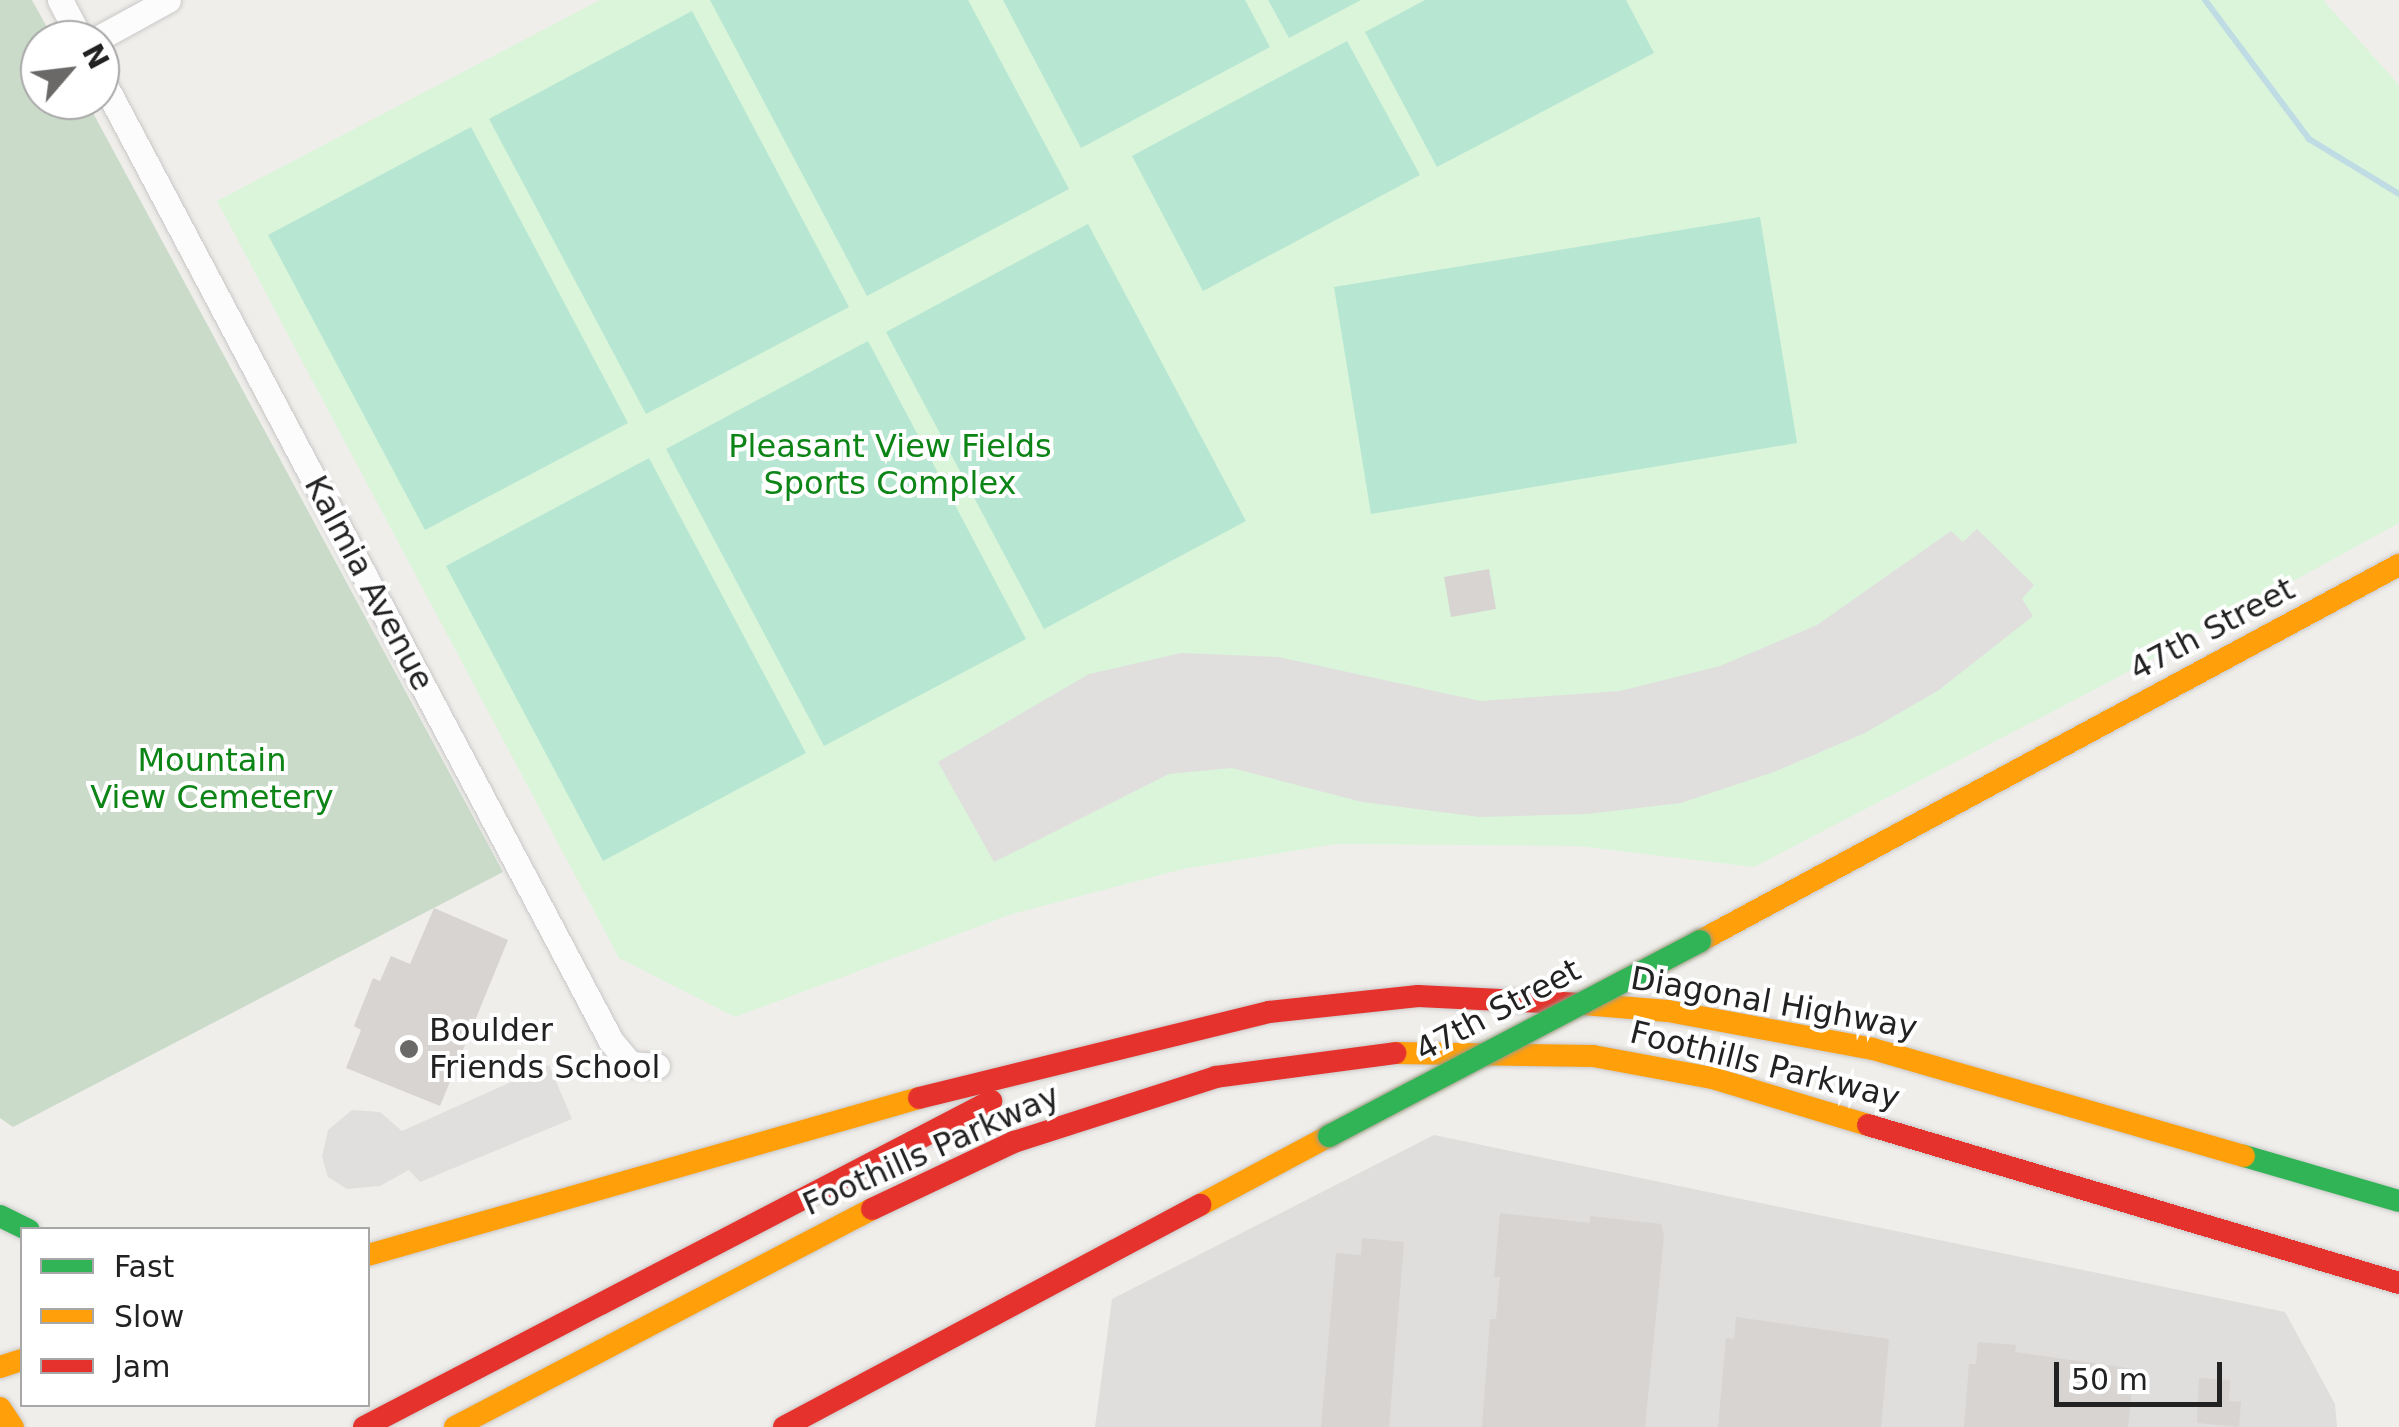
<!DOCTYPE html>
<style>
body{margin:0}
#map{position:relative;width:2399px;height:1427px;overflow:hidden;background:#f0eeeb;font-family:"DejaVu Sans",sans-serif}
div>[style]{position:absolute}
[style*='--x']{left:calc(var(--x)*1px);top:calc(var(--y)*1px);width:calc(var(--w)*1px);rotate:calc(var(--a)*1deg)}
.residential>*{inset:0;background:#dfdedc}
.cemetery>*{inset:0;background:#cadbca}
.park>*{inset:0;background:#daf5da}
.pitch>*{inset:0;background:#b7e6d2}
.parking>*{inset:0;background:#e0dfde}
.stream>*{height:6px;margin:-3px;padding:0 3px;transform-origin:3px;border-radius:3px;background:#bfdbe3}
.building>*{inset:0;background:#d7d4d2}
.roads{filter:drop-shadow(0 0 2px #c9c8c7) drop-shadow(0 0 2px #c9c8c7)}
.street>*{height:25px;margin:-12.5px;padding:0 12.5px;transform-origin:12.5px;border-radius:12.5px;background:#fdfcfc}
.fast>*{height:22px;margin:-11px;padding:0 11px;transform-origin:11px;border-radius:11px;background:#30b455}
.slow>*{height:22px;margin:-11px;padding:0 11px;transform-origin:11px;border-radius:11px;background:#ff9f0a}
.jam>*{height:22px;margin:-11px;padding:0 11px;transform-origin:11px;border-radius:11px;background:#e5322d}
.bridges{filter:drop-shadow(0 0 2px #999a82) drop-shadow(0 0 2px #999a82)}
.fast-bridge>*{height:22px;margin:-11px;padding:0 11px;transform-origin:11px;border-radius:11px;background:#30b455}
.dots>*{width:28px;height:28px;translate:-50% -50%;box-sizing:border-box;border:5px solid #fff;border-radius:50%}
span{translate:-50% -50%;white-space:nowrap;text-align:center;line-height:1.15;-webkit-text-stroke:8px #fff;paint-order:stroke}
.park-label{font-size:32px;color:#0c8416}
.street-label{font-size:32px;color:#222}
.poi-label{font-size:32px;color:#222}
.left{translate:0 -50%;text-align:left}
.legend{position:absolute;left:20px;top:1227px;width:350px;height:180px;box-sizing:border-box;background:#fff;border:2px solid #a7a7a7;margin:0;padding:12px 18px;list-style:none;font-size:30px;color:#222}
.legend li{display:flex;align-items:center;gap:20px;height:50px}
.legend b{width:50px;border:2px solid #a7a7a7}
.north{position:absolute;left:20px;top:20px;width:100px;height:100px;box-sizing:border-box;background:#fff;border:2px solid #a7a7a7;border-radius:50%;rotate:62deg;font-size:28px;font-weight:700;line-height:40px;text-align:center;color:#222}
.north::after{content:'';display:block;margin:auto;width:35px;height:45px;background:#6a6968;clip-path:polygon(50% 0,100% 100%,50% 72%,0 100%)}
.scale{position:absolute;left:2054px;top:1362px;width:168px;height:45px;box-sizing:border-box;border:5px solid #222;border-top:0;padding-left:12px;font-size:30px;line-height:35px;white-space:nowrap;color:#222;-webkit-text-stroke:8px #fff;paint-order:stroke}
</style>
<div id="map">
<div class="residential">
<i style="clip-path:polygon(1434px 1135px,2285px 1312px,2335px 1404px,2337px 1427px,1095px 1427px,1112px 1299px)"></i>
</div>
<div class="cemetery">
<i style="clip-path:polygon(0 0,32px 0,54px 40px,40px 40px,40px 100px,86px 100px,503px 872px,13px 1127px,0 1118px)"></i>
</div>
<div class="park">
<i style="clip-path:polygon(600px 0,2323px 0,2399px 85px,2399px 523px,2109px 682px,1754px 867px,1578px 846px,1336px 844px,1183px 869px,1012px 914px,735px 1017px,619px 958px,217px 201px)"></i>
</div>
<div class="pitch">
<i style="clip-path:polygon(710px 0,968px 0,1069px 189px,867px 296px)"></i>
<i style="clip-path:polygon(1003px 0,1245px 0,1270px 47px,1081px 148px)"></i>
<i style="clip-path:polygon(1268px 0,1361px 0,1289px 38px)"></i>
<i style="clip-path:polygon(1425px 0,1626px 0,1654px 53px,1437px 167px,1365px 32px)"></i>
<i style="clip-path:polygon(692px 11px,849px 307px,646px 414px,489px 119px)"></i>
<i style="clip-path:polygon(1347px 41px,1420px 175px,1203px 291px,1132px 156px)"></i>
<i style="clip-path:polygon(471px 127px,628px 423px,425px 530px,268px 235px)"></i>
<i style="clip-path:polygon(1760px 217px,1797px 443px,1371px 514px,1334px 287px)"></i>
<i style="clip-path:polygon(1088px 224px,1246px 521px,1044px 629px,886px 332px)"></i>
<i style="clip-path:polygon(868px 341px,1026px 639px,824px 746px,666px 449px)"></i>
<i style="clip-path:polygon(649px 458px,806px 753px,603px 861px,446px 566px)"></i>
</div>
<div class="parking">
<i style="clip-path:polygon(1977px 529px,2034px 585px,2022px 599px,2033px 616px,1939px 690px,1865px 733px,1774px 772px,1681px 803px,1587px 814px,1480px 817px,1362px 802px,1232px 768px,1169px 774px,994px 862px,938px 762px,1089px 674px,1181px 653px,1279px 657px,1480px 701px,1620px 691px,1720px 666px,1817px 625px,1951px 531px,1963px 542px)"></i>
<i style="clip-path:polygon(549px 1065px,572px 1119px,420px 1182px,409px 1170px,380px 1186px,347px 1189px,328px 1177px,322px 1157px,328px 1130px,352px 1110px,380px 1112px,402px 1131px)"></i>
</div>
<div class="stream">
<i style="--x:2205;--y:0;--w:174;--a:53.2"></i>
<i style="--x:2309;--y:139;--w:105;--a:31.4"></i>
</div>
<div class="building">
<i style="clip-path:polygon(1489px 569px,1496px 609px,1451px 617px,1444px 577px)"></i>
<i style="clip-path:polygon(434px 908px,508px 940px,440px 1106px,346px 1068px,361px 1030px,354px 1026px,373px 978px,380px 981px,391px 956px,410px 964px)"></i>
<i style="clip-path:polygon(1500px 1213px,1590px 1223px,1590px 1216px,1661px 1224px,1664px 1236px,1645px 1427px,1482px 1427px,1490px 1319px,1496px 1319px,1500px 1277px,1494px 1277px)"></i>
<i style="clip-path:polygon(1362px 1238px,1404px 1242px,1389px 1427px,1321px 1427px,1336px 1253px,1361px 1255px)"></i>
<i style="clip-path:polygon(1736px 1317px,1889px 1339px,1881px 1427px,1718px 1427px,1726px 1338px,1734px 1339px)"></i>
<i style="clip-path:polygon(1978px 1342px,2016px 1345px,2015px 1352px,2134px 1369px,2128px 1427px,1964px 1427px,1969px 1364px,1976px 1364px)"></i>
<i style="clip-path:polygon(2199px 1378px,2230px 1380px,2229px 1401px,2241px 1402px,2239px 1427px,2197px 1423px)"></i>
</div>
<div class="roads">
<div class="street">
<i style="--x:60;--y:0;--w:45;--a:62.3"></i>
<i style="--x:95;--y:40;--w:83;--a:-28.7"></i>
<i style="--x:100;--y:76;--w:1092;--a:62.1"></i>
<i style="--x:611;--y:1041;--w:30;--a:50"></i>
<i style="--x:630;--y:1064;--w:27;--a:4"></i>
</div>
<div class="fast">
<i style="--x:2244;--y:1156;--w:161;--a:16.2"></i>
<i style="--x:0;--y:1216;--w:32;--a:26"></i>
</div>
<div class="slow">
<i style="--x:1700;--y:941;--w:794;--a:-28.28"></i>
<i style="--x:1583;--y:1004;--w:85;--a:4.7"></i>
<i style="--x:1668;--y:1011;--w:208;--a:10.5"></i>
<i style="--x:1873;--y:1049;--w:386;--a:16.1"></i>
<i style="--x:1395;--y:1053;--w:198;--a:0.9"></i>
<i style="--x:1593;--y:1056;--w:121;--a:10.5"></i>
<i style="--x:1712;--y:1078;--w:163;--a:16.8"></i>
<i style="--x:1200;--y:1205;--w:146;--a:-28.1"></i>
<i style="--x:368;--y:1255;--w:573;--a:-15.9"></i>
<i style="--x:0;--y:1367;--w:23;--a:-18"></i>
<i style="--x:0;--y:1408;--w:23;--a:56"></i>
<i style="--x:455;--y:1427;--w:471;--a:-27.6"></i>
</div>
<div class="jam">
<i style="--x:919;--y:1098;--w:360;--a:-13.8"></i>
<i style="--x:1269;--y:1012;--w:150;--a:-6.1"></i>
<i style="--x:1418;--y:996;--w:165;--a:2.8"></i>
<i style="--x:1868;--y:1125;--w:554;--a:16.57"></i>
<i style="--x:872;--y:1209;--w:157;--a:-25.3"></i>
<i style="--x:1014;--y:1142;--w:212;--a:-17.8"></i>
<i style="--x:1216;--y:1077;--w:181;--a:-7.6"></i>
<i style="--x:364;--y:1427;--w:707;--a:-27.47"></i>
<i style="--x:784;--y:1427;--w:472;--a:-28.1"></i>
</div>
</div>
<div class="bridges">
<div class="fast-bridge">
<i style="--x:1329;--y:1136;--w:419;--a:-27.7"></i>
</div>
</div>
<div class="dots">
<i style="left:409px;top:1049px;background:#6a6968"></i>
</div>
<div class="park-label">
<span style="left:890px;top:465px">Pleasant View Fields<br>Sports Complex</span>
<span style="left:212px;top:779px">Mountain<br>View Cemetery</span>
</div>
<div class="street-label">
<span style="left:369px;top:583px;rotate:62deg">Kalmia Avenue</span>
<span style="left:2212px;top:629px;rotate:-28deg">47th Street</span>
<span style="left:1774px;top:1003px;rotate:10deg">Diagonal Highway</span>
<span style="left:1498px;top:1010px;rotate:-28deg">47th Street</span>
<span style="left:1765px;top:1065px;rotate:14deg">Foothills Parkway</span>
<span style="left:931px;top:1150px;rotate:-24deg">Foothills Parkway</span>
</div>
<div class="poi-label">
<span class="left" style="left:429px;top:1049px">Boulder<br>Friends School</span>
</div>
<ul class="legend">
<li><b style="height:12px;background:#30b455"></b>Fast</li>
<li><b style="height:12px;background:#ff9f0a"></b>Slow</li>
<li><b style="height:12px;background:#e5322d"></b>Jam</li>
</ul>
<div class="north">N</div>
<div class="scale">50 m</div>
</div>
